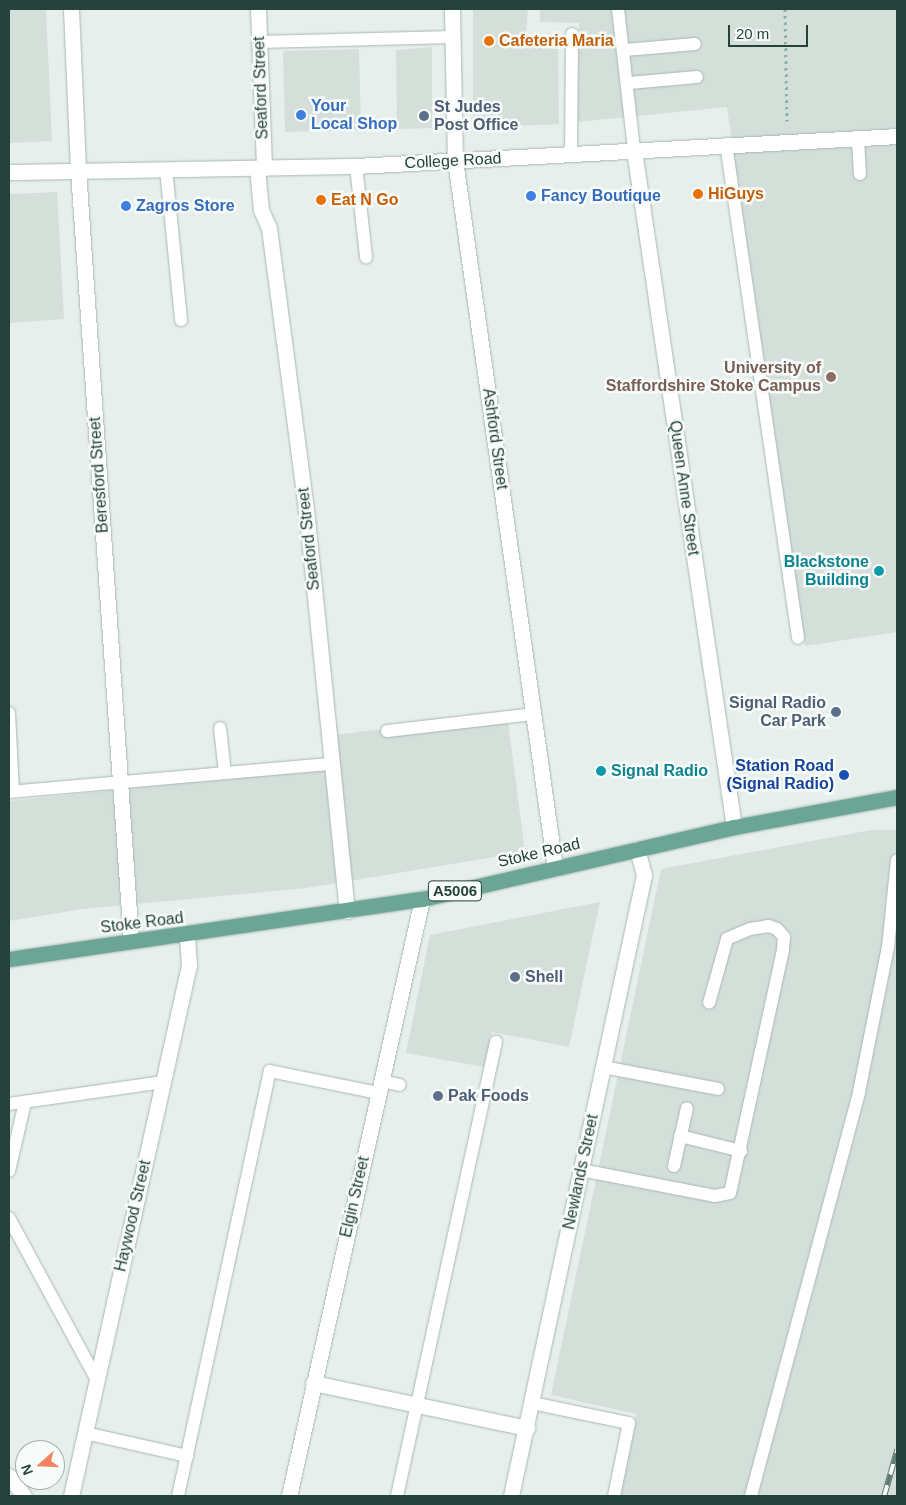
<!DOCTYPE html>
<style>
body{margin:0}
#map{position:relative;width:906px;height:1505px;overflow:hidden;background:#e6efeb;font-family:Arial,sans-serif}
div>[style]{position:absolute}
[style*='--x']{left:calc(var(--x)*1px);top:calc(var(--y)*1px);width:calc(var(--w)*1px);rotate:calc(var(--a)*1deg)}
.built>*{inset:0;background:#d4dfda}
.path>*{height:3px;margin-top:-1.5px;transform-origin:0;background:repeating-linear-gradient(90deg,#86b3a5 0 2.5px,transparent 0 6.5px)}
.roads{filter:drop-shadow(0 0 1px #a8b8b2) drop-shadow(0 0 1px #a8b8b2)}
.service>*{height:12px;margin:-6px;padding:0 6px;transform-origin:6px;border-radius:6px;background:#fff}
.minor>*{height:15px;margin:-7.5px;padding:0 7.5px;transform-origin:7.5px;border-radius:7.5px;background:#fff}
.primary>*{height:15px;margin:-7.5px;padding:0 7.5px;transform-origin:7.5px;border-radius:7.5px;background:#6aa596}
.rail>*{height:5.5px;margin-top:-2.75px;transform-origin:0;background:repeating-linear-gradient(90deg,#f7fbf9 0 11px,#5f7d75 0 22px);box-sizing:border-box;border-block:1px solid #5f7d75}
.dots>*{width:14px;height:14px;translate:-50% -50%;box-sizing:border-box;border:2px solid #f7fbf9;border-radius:50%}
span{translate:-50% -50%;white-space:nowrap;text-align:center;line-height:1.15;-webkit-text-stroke:5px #f7fbf9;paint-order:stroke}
.shield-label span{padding:1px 4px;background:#f7fbf9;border:1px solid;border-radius:4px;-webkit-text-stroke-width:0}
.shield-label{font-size:15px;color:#24423a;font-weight:700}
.food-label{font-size:16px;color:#c56008;font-weight:700}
.left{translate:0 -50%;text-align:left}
.street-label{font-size:16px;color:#24423a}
.shop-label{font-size:16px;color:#366cbe;font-weight:700}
.service-label{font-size:16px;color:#4e5e75;font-weight:700}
.right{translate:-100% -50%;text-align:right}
.education-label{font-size:16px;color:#785e54;font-weight:700}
.culture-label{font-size:16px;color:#0d838f;font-weight:700}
.transit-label{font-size:16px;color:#164399;font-weight:700}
.frame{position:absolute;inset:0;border:10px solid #24423a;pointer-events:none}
.north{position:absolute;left:15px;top:1440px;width:50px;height:50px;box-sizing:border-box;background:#f7fbf9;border:1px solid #a3b1ad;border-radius:50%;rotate:250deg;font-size:14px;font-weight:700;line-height:20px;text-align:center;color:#24423a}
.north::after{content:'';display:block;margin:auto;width:18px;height:22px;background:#f4845f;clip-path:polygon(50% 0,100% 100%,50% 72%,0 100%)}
.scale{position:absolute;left:728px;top:25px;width:80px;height:22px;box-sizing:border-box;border:2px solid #24423a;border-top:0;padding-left:6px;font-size:15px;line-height:18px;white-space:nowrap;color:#24423a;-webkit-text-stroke:4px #f7fbf9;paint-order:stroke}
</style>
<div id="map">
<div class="built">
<i style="clip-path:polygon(9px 9px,46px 9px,52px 141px,9px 143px)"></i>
<i style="clip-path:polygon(473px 9px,528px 9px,526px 36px,558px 36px,559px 124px,473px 128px)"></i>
<i style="clip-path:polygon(540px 9px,897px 9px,897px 632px,805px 646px,727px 107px,577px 122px,579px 23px,540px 22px)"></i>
<i style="clip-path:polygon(432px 47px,432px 128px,397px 129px,396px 50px)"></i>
<i style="clip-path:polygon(359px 49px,361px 130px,285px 132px,283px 51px)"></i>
<i style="clip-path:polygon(57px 192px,64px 319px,9px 323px,9px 194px)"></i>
<i style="clip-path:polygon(507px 714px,525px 852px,306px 888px,83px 909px,9px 921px,9px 801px,337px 767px,334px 735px)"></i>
<i style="clip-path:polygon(871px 830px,897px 830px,897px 1496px,620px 1496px,636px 1414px,551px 1395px,661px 869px)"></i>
<i style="clip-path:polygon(600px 902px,569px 1047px,492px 1032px,484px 1067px,406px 1053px,430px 935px)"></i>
</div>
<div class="path">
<i style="--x:785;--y:9;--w:112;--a:89"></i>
</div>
<div class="roads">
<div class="service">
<i style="--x:618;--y:9;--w:142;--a:83.5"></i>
<i style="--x:259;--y:42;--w:194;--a:-1.5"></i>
<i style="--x:625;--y:50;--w:70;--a:-4.9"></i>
<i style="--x:629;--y:83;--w:68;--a:-5"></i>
<i style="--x:858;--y:138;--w:36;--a:87"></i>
<i style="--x:726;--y:144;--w:499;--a:81.7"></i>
<i style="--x:571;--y:154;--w:120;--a:-89.5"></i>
<i style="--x:356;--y:166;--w:92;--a:83.7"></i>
<i style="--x:166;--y:169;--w:152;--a:84.3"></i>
<i style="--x:9;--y:713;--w:78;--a:87.1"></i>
<i style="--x:220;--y:728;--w:45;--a:83.7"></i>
<i style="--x:387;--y:731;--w:147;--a:-6.6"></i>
<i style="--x:9;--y:792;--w:324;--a:-5"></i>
<i style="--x:603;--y:1067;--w:117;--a:10.8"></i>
<i style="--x:381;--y:1081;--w:19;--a:12"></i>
<i style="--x:9;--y:1104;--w:156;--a:-8.1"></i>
<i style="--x:680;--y:1136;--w:63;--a:13.8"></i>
<i style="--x:674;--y:1166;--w:59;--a:-77.4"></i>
<i style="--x:581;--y:1170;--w:136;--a:11"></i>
<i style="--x:715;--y:1196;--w:15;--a:-11"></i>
<i style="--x:730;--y:1193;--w:249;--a:-77.7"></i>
<i style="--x:783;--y:950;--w:13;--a:-86"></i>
<i style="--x:784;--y:937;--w:11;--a:-131"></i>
<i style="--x:777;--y:929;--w:9;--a:-159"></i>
<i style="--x:769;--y:926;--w:19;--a:171"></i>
<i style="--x:750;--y:929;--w:25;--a:157"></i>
<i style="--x:727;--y:939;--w:66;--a:105.7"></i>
<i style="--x:9;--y:1171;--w:71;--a:-76.9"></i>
<i style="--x:9;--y:1218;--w:184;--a:61.5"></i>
<i style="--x:532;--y:1403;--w:99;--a:11.7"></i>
<i style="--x:629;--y:1423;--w:75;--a:101.6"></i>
<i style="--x:85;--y:1433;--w:105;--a:12.7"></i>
<i style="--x:178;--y:1496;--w:435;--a:-77.8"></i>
<i style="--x:270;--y:1071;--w:110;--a:11.5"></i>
<i style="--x:397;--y:1496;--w:465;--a:-77.7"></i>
<i style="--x:751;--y:1496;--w:418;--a:-75"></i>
<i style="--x:859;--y:1092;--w:148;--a:-78.7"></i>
<i style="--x:888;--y:947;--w:87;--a:-84.1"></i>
</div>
<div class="minor">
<i style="--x:71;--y:9;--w:161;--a:87.5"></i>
<i style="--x:78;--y:170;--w:773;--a:86.07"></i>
<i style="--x:258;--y:9;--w:159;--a:87.8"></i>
<i style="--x:452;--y:9;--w:151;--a:88.9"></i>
<i style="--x:455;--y:160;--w:715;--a:81.96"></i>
<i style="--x:634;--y:150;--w:684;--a:81.6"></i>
<i style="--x:257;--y:168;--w:42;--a:84.6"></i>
<i style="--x:261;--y:210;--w:20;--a:66"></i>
<i style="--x:269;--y:228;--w:292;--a:82.5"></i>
<i style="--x:307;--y:518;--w:395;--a:84.2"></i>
<i style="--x:9;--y:172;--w:347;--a:-1"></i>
<i style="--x:356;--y:166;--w:542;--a:-3.17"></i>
<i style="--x:313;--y:1383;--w:219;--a:11.9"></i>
<i style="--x:9;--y:1476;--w:25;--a:53"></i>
<i style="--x:71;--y:1496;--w:544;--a:-77.47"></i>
<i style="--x:189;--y:965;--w:30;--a:-94"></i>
<i style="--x:289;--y:1496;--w:612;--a:-77.44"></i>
<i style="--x:511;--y:1496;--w:635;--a:-77.91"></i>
<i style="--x:644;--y:875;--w:27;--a:-105"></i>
</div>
<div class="primary">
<i style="--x:9;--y:959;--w:417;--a:-8.3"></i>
<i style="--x:422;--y:899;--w:320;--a:-13"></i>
<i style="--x:734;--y:827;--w:166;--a:-10.4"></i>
</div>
</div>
<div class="rail">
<i style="--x:884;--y:1496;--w:48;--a:-74.2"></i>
</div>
<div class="dots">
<i style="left:489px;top:41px;background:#e8710a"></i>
<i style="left:301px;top:115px;background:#3f7fe0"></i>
<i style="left:424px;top:116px;background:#5c6f8a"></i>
<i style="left:698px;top:194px;background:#e8710a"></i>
<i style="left:531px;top:196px;background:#3f7fe0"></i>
<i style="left:321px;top:200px;background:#e8710a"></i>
<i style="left:126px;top:206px;background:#3f7fe0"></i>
<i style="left:831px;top:377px;background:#8d6e63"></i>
<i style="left:879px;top:571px;background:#0f9aa8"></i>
<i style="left:836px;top:712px;background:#5c6f8a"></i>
<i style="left:601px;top:771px;background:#0f9aa8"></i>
<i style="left:844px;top:775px;background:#1a4fb4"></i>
<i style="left:515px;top:977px;background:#5c6f8a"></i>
<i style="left:438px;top:1096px;background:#5c6f8a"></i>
</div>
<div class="shield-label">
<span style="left:455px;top:891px">A5006</span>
</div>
<div class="food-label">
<span class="left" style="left:499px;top:41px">Cafeteria Maria</span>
<span class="left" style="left:708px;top:194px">HiGuys</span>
<span class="left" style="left:331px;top:200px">Eat N Go</span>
</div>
<div class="street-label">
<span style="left:261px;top:88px;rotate:-92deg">Seaford Street</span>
<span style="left:453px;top:161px;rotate:-3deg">College Road</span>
<span style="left:495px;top:439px;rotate:82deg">Ashford Street</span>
<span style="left:99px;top:475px;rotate:-94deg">Beresford Street</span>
<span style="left:684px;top:488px;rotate:82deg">Queen Anne Street</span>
<span style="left:309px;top:539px;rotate:-96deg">Seaford Street</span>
<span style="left:539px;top:853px;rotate:-13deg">Stoke Road</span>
<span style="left:142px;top:923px;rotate:-7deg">Stoke Road</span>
<span style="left:581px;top:1172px;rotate:-78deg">Newlands Street</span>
<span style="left:355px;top:1197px;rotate:-77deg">Elgin Street</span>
<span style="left:133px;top:1216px;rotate:-77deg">Haywood Street</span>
</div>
<div class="shop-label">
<span class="left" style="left:311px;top:115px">Your<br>Local Shop</span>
<span class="left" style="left:541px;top:196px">Fancy Boutique</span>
<span class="left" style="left:136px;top:206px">Zagros Store</span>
</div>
<div class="service-label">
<span class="left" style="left:434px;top:116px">St Judes<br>Post Office</span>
<span class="right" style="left:826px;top:712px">Signal Radio<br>Car Park</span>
<span class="left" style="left:525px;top:977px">Shell</span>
<span class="left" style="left:448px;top:1096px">Pak Foods</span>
</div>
<div class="education-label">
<span class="right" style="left:821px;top:377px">University of<br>Staffordshire Stoke Campus</span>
</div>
<div class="culture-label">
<span class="right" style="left:869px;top:571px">Blackstone<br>Building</span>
<span class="left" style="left:611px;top:771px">Signal Radio</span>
</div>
<div class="transit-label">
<span class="right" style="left:834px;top:775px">Station Road<br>(Signal Radio)</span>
</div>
<div class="frame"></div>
<div class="north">N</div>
<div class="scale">20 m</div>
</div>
